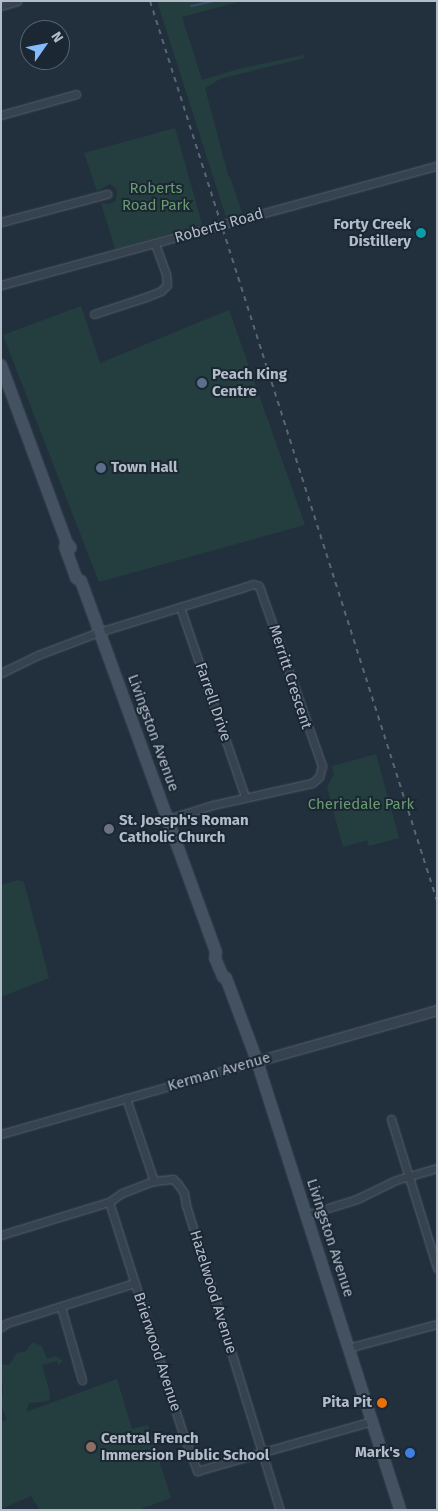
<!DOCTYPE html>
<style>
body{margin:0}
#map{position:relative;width:438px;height:1511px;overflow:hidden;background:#22303e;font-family:"Fira Sans",sans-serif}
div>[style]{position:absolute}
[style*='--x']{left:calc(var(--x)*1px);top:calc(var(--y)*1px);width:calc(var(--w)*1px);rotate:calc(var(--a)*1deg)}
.green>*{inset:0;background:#243e3f}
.stream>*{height:2px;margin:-1px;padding:0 1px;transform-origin:1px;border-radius:1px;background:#354d66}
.roads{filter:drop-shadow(0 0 1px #54606c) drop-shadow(0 0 1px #54606c)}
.minor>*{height:7px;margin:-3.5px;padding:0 3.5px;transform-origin:3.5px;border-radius:3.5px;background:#36424e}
.tertiary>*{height:9px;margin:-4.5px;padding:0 4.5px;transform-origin:4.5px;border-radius:4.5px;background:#36424e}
.secondary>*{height:10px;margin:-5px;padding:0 5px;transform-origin:5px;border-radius:5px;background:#445161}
.rail>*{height:2px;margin-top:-1px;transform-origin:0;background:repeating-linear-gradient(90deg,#586675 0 5px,transparent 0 10px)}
.dots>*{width:14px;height:14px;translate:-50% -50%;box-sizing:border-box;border:2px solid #1b2733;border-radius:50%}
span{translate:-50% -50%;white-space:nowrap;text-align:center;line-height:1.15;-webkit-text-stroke:4px #1b2733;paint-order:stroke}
.park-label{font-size:15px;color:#689c70}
.poi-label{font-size:15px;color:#b2bdc9;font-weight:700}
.right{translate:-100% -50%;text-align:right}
.left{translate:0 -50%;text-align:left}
.street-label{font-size:15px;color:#b2bdc9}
.frame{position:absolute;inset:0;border:2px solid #b2bdc9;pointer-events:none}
.north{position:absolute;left:20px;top:20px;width:50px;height:50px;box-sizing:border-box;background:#1b2733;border:1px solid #57636f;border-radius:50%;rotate:57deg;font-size:14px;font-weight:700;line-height:20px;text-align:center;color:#b2bdc9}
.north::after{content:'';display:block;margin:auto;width:18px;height:22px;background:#83bbfd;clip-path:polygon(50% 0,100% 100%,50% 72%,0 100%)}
</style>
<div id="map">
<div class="green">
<i style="clip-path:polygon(157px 1px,242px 1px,182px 17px,202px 80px,238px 69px,304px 55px,304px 58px,220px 79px,205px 88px,228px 175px,231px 180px,242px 213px,226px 217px)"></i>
<i style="clip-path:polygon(175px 128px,202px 224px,115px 249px,101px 203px,110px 204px,116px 201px,117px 189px,110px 184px,97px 191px,84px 153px)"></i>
<i style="clip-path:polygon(81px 306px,100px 363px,229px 310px,305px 525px,99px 582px,3px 335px)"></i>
<i style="clip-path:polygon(376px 754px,399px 838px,369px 846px,367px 840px,343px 847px,327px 787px,334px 774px,332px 766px)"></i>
<i style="clip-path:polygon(18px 880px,24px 882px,49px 978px,1px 997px,1px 885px)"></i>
<i style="clip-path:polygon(32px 1342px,42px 1346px,47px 1359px,56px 1356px,63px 1361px,58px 1365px,57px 1361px,42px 1365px,50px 1394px,49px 1401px,29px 1403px,26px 1412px,117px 1379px,132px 1429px,148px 1425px,171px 1498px,138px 1510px,40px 1510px,31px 1496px,1px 1509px,1px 1422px,7px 1420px,1px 1405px,3px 1392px,1px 1365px,9px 1365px,17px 1353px,26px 1351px)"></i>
</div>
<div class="stream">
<i style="--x:191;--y:6;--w:24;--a:-12"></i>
</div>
<div class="roads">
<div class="minor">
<i style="--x:1;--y:6;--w:17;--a:-17"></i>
<i style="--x:1;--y:115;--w:78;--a:-15.6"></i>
<i style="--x:1;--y:222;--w:110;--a:-14.8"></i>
<i style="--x:1;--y:285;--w:452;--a:-15.3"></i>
<i style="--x:94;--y:314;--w:55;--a:-18.1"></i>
<i style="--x:146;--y:297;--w:16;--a:-22"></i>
<i style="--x:161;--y:291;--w:8;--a:-45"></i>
<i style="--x:167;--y:285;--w:11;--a:-95"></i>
<i style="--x:166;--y:274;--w:32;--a:-110"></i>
<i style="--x:180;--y:607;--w:201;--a:71.1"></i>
<i style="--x:1;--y:673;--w:41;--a:-25.9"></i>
<i style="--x:38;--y:655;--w:65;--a:-20.7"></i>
<i style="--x:99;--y:632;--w:152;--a:-17.2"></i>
<i style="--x:244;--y:587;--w:9;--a:-18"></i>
<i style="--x:253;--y:584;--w:6;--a:18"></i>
<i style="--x:259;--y:586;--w:191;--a:70.7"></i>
<i style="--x:322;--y:766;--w:11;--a:105"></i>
<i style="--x:319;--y:777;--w:9;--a:139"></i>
<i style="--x:312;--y:783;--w:101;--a:167.5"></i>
<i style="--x:213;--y:805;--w:47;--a:162.7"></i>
<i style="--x:126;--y:1098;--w:88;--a:71.4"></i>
<i style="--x:391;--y:1119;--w:156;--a:72.8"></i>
<i style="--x:1;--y:1134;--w:266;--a:-15.9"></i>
<i style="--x:109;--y:1202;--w:244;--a:72.3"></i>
<i style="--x:183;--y:1434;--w:40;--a:69"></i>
<i style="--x:197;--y:1471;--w:182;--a:-15.9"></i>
<i style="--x:306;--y:1215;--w:53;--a:-17.4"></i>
<i style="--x:357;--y:1199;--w:43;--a:-26"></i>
<i style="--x:396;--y:1180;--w:43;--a:-16.3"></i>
<i style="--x:1;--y:1235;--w:113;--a:-17"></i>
<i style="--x:109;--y:1202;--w:16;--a:-35"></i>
<i style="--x:122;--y:1193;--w:34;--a:-21"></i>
<i style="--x:154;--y:1181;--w:19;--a:-6"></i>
<i style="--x:173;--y:1179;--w:7;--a:45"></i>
<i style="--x:178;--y:1184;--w:11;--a:56"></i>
<i style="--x:184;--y:1193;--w:12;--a:81"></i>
<i style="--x:186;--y:1205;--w:319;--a:72.9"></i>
<i style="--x:61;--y:1307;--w:76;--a:74"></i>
<i style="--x:1;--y:1327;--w:7;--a:-34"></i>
<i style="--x:7;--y:1323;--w:134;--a:-17.4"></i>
<i style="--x:348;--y:1348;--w:92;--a:-15.1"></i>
</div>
<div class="tertiary">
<i style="--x:257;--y:1061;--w:187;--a:-15.8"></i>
</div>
<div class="secondary">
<i style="--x:1;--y:365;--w:190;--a:69.7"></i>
<i style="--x:67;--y:543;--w:6;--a:51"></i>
<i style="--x:67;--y:543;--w:4;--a:117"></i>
<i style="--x:65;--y:547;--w:33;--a:70"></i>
<i style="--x:76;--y:578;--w:6;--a:31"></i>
<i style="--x:81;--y:581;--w:395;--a:70"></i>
<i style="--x:216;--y:952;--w:6;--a:99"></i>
<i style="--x:215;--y:958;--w:21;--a:67"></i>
<i style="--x:223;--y:977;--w:3;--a:18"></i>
<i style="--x:226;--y:978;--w:89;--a:69.5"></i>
<i style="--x:257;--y:1061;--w:471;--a:72.3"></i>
</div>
</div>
<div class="rail">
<i style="--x:150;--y:1;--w:945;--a:72.31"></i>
</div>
<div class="dots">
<i style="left:421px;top:233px;background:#0f9aa8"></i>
<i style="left:202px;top:383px;background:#5c6f8a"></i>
<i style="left:101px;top:468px;background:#5c6f8a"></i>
<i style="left:109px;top:829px;background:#6b7280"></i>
<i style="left:382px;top:1403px;background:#e8710a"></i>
<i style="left:91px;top:1447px;background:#8d6e63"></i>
<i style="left:410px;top:1453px;background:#3f7fe0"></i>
</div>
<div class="park-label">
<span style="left:156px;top:197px">Roberts<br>Road Park</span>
<span style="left:361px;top:805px">Cheriedale Park</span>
</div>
<div class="poi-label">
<span class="right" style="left:411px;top:233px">Forty Creek<br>Distillery</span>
<span class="left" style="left:212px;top:383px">Peach King<br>Centre</span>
<span class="left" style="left:111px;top:468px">Town Hall</span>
<span class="left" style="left:119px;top:829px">St. Joseph's Roman<br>Catholic Church</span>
<span class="right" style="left:372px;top:1403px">Pita Pit</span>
<span class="left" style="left:101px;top:1447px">Central French<br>Immersion Public School</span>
<span class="right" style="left:400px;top:1453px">Mark's</span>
</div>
<div class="street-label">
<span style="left:219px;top:226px;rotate:-16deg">Roberts Road</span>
<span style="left:290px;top:677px;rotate:72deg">Merritt Crescent</span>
<span style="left:213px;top:702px;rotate:71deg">Farrell Drive</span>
<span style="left:153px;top:733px;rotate:70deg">Livingston Avenue</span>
<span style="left:219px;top:1072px;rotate:-16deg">Kerman Avenue</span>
<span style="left:330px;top:1238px;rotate:72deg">Livingston Avenue</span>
<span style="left:213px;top:1292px;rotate:73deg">Hazelwood Avenue</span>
<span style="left:157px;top:1352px;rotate:72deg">Brierwood Avenue</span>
</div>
<div class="frame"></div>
<div class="north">N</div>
</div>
